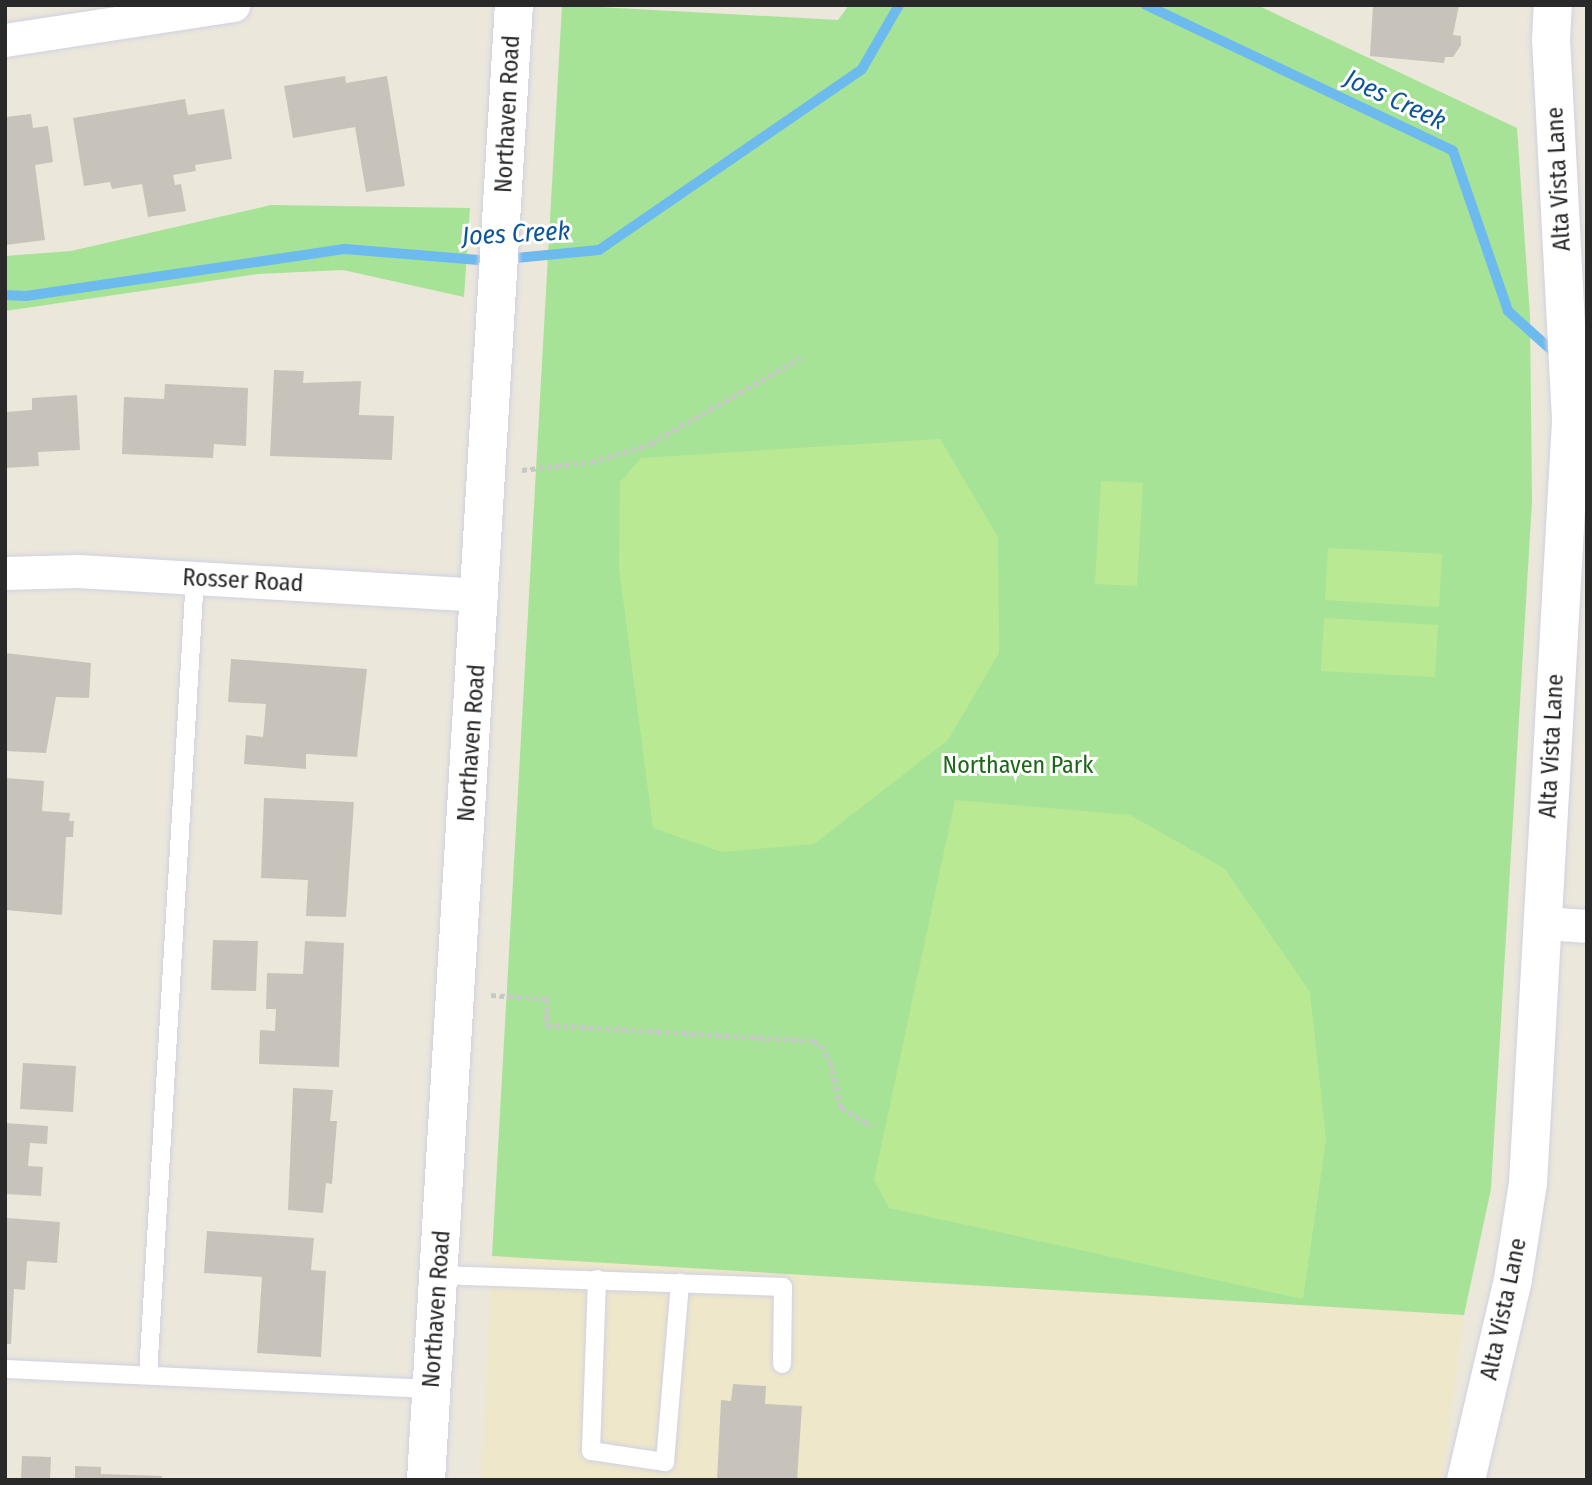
<!DOCTYPE html>
<style>
body{margin:0}
#map{position:relative;width:1592px;height:1485px;overflow:hidden;background:#ece7db;font-family:"Fira Sans Condensed",sans-serif}
div>[style]{position:absolute}
[style*='--x']{left:calc(var(--x)*1px);top:calc(var(--y)*1px);width:calc(var(--w)*1px);rotate:calc(var(--a)*1deg)}
.education>*{inset:0;background:#eee7ca}
.green>*{inset:0;background:#a6e397}
.pitch>*{inset:0;background:#b9ea93}
.stream>*{height:10px;margin:-5px;padding:0 5px;transform-origin:5px;border-radius:5px;background:#6dbaee}
.building>*{inset:0;background:#c7c3bb}
.path>*{height:4.5px;margin-top:-2.25px;transform-origin:0;background:repeating-linear-gradient(90deg,#c7c7c7 0 5px,transparent 0 8.5px)}
.roads{filter:drop-shadow(0 0 2px #d0d1e2) drop-shadow(0 0 2px #d0d1e2)}
.service>*{height:18px;margin:-9px;padding:0 9px;transform-origin:9px;border-radius:9px;background:#fff}
.minor>*{height:33px;margin:-16.5px;padding:0 16.5px;transform-origin:16.5px;border-radius:16.5px;background:#fff}
.tertiary>*{height:38px;margin:-19px;padding:0 19px;transform-origin:19px;border-radius:19px;background:#fff}
span{translate:-50% -50%;white-space:nowrap;text-align:center;line-height:1.15;-webkit-text-stroke:6px #fff;paint-order:stroke}
.street-label{font-size:24px;color:#292929}
.park-label{font-size:24px;color:#1f661a}
.water-label{font-size:26px;color:#0d559a;font-style:italic}
.frame{position:absolute;inset:0;border:7px solid #292929;pointer-events:none}
</style>
<div id="map">
<div class="education">
<i style="clip-path:polygon(492px 1256px,1464px 1315px,1442px 1480px,481px 1480px)"></i>
</div>
<div class="green">
<i style="clip-path:polygon(562px 5px,838px 20px,849px 5px,1257px 5px,1517px 128px,1530px 316px,1532px 501px,1491px 1189px,1464px 1315px,492px 1256px)"></i>
<i style="clip-path:polygon(271px 205px,470px 208px,464px 297px,343px 270px,258px 274px,5px 311px,5px 256px,71px 251px)"></i>
</div>
<div class="pitch">
<i style="clip-path:polygon(940px 439px,998px 537px,999px 653px,948px 740px,814px 844px,722px 852px,653px 828px,619px 568px,620px 482px,641px 458px)"></i>
<i style="clip-path:polygon(1101px 481px,1143px 483px,1137px 586px,1095px 584px)"></i>
<i style="clip-path:polygon(1328px 548px,1442px 554px,1439px 607px,1325px 600px)"></i>
<i style="clip-path:polygon(1324px 618px,1438px 625px,1435px 677px,1321px 671px)"></i>
<i style="clip-path:polygon(955px 800px,1130px 815px,1225px 869px,1310px 992px,1326px 1140px,1303px 1299px,889px 1208px,874px 1180px)"></i>
</div>
<div class="stream">
<i style="--x:1146;--y:5;--w:340;--a:25.4"></i>
<i style="--x:1453;--y:151;--w:169;--a:71"></i>
<i style="--x:1508;--y:311;--w:67;--a:42"></i>
<i style="--x:506;--y:259;--w:93;--a:-5.5"></i>
<i style="--x:599;--y:250;--w:319;--a:-34.5"></i>
<i style="--x:862;--y:69;--w:74;--a:-60"></i>
<i style="--x:5;--y:295;--w:21;--a:3"></i>
<i style="--x:26;--y:296;--w:322;--a:-8.4"></i>
<i style="--x:345;--y:249;--w:146;--a:4.7"></i>
</div>
<div class="building">
<i style="clip-path:polygon(1373px 5px,1459px 5px,1453px 35px,1461px 36px,1461px 45px,1453px 57px,1445px 57px,1444px 63px,1370px 56px)"></i>
<i style="clip-path:polygon(345px 76px,346px 83px,387px 76px,405px 186px,366px 192px,355px 127px,293px 138px,284px 86px)"></i>
<i style="clip-path:polygon(185px 99px,188px 115px,224px 109px,232px 159px,195px 165px,196px 171px,173px 175px,175px 185px,181px 184px,186px 211px,148px 217px,142px 184px,112px 189px,110px 182px,84px 186px,73px 118px)"></i>
<i style="clip-path:polygon(31px 114px,33px 128px,48px 126px,53px 162px,35px 165px,45px 240px,5px 245px,5px 117px)"></i>
<i style="clip-path:polygon(274px 370px,304px 371px,303px 383px,361px 381px,359px 415px,394px 416px,392px 460px,270px 456px)"></i>
<i style="clip-path:polygon(165px 384px,248px 388px,246px 446px,214px 444px,213px 458px,122px 454px,124px 397px,164px 399px)"></i>
<i style="clip-path:polygon(77px 395px,80px 450px,38px 452px,39px 466px,5px 468px,5px 412px,32px 410px,32px 398px)"></i>
<i style="clip-path:polygon(5px 653px,91px 663px,89px 698px,56px 697px,46px 753px,5px 751px)"></i>
<i style="clip-path:polygon(231px 659px,367px 669px,357px 757px,306px 754px,306px 769px,244px 764px,246px 735px,263px 737px,266px 704px,228px 702px)"></i>
<i style="clip-path:polygon(5px 778px,44px 781px,42px 811px,70px 813px,69px 821px,74px 821px,73px 837px,66px 837px,62px 915px,5px 910px)"></i>
<i style="clip-path:polygon(264px 798px,354px 802px,346px 917px,306px 916px,308px 880px,261px 878px)"></i>
<i style="clip-path:polygon(213px 940px,258px 941px,256px 991px,211px 990px)"></i>
<i style="clip-path:polygon(305px 941px,344px 943px,339px 1067px,259px 1064px,260px 1030px,275px 1031px,276px 1009px,266px 1009px,267px 973px,303px 974px)"></i>
<i style="clip-path:polygon(23px 1063px,76px 1066px,73px 1112px,20px 1109px)"></i>
<i style="clip-path:polygon(293px 1088px,333px 1090px,330px 1121px,337px 1121px,332px 1184px,326px 1183px,323px 1213px,288px 1210px)"></i>
<i style="clip-path:polygon(5px 1123px,48px 1126px,47px 1144px,30px 1143px,28px 1166px,43px 1167px,41px 1196px,5px 1194px)"></i>
<i style="clip-path:polygon(7px 1218px,60px 1222px,57px 1263px,27px 1261px,25px 1290px,14px 1289px,11px 1344px,5px 1344px)"></i>
<i style="clip-path:polygon(207px 1231px,314px 1238px,311px 1270px,326px 1271px,321px 1357px,257px 1353px,262px 1277px,204px 1273px)"></i>
<i style="clip-path:polygon(733px 1384px,766px 1386px,765px 1404px,802px 1406px,797px 1480px,717px 1480px,721px 1400px,731px 1401px)"></i>
<i style="clip-path:polygon(22px 1456px,51px 1457px,50px 1480px,21px 1480px)"></i>
<i style="clip-path:polygon(75px 1466px,101px 1467px,101px 1474px,162px 1476px,162px 1480px,75px 1480px)"></i>
</div>
<div class="path">
<i style="--x:522;--y:470;--w:69;--a:-6.6"></i>
<i style="--x:591;--y:462;--w:62;--a:-17"></i>
<i style="--x:650;--y:444;--w:173;--a:-29.8"></i>
<i style="--x:491;--y:995;--w:57;--a:4"></i>
<i style="--x:548;--y:999;--w:26;--a:94"></i>
<i style="--x:546;--y:1025;--w:267;--a:3.4"></i>
<i style="--x:813;--y:1041;--w:9;--a:27"></i>
<i style="--x:821;--y:1045;--w:18;--a:61"></i>
<i style="--x:830;--y:1061;--w:48;--a:76.8"></i>
<i style="--x:841;--y:1108;--w:36;--a:30"></i>
</div>
<div class="roads">
<div class="service">
<i style="--x:439;--y:1275;--w:344;--a:2"></i>
<i style="--x:783;--y:1287;--w:77;--a:90.7"></i>
<i style="--x:597;--y:1279;--w:172;--a:92"></i>
<i style="--x:591;--y:1451;--w:75;--a:8.5"></i>
<i style="--x:665;--y:1462;--w:180;--a:-85.2"></i>
<i style="--x:5;--y:1369;--w:427;--a:2.7"></i>
<i style="--x:148;--y:1375;--w:798;--a:-86.63"></i>
</div>
<div class="minor">
<i style="--x:5;--y:40;--w:231;--a:-8.7"></i>
<i style="--x:5;--y:573;--w:73;--a:-1.6"></i>
<i style="--x:78;--y:571;--w:404;--a:3.4"></i>
<i style="--x:1542;--y:923;--w:45;--a:3.8"></i>
</div>
<div class="tertiary">
<i style="--x:426;--y:1480;--w:1478;--a:-86.59"></i>
<i style="--x:1466;--y:1480;--w:206;--a:-76.8"></i>
<i style="--x:1513;--y:1279;--w:97;--a:-81.1"></i>
<i style="--x:1528;--y:1183;--w:764;--a:-86.77"></i>
<i style="--x:1571;--y:420;--w:381;--a:-93"></i>
<i style="--x:1551;--y:40;--w:35;--a:-87"></i>
</div>
</div>
<div class="street-label">
<span style="left:508px;top:114px;rotate:-87deg">Northaven Road</span>
<span style="left:1559px;top:179px;rotate:-93deg">Alta Vista Lane</span>
<span style="left:243px;top:581px;rotate:3deg">Rosser Road</span>
<span style="left:472px;top:743px;rotate:-86deg">Northaven Road</span>
<span style="left:1552px;top:746px;rotate:-87deg">Alta Vista Lane</span>
<span style="left:437px;top:1309px;rotate:-86deg">Northaven Road</span>
<span style="left:1504px;top:1309px;rotate:-78deg">Alta Vista Lane</span>
</div>
<div class="park-label">
<span style="left:1018px;top:766px">Northaven Park</span>
</div>
<div class="water-label">
<span style="left:1395px;top:100px;rotate:25deg">Joes Creek</span>
<span style="left:516px;top:234px;rotate:-3deg">Joes Creek</span>
</div>
<div class="frame"></div>
</div>
